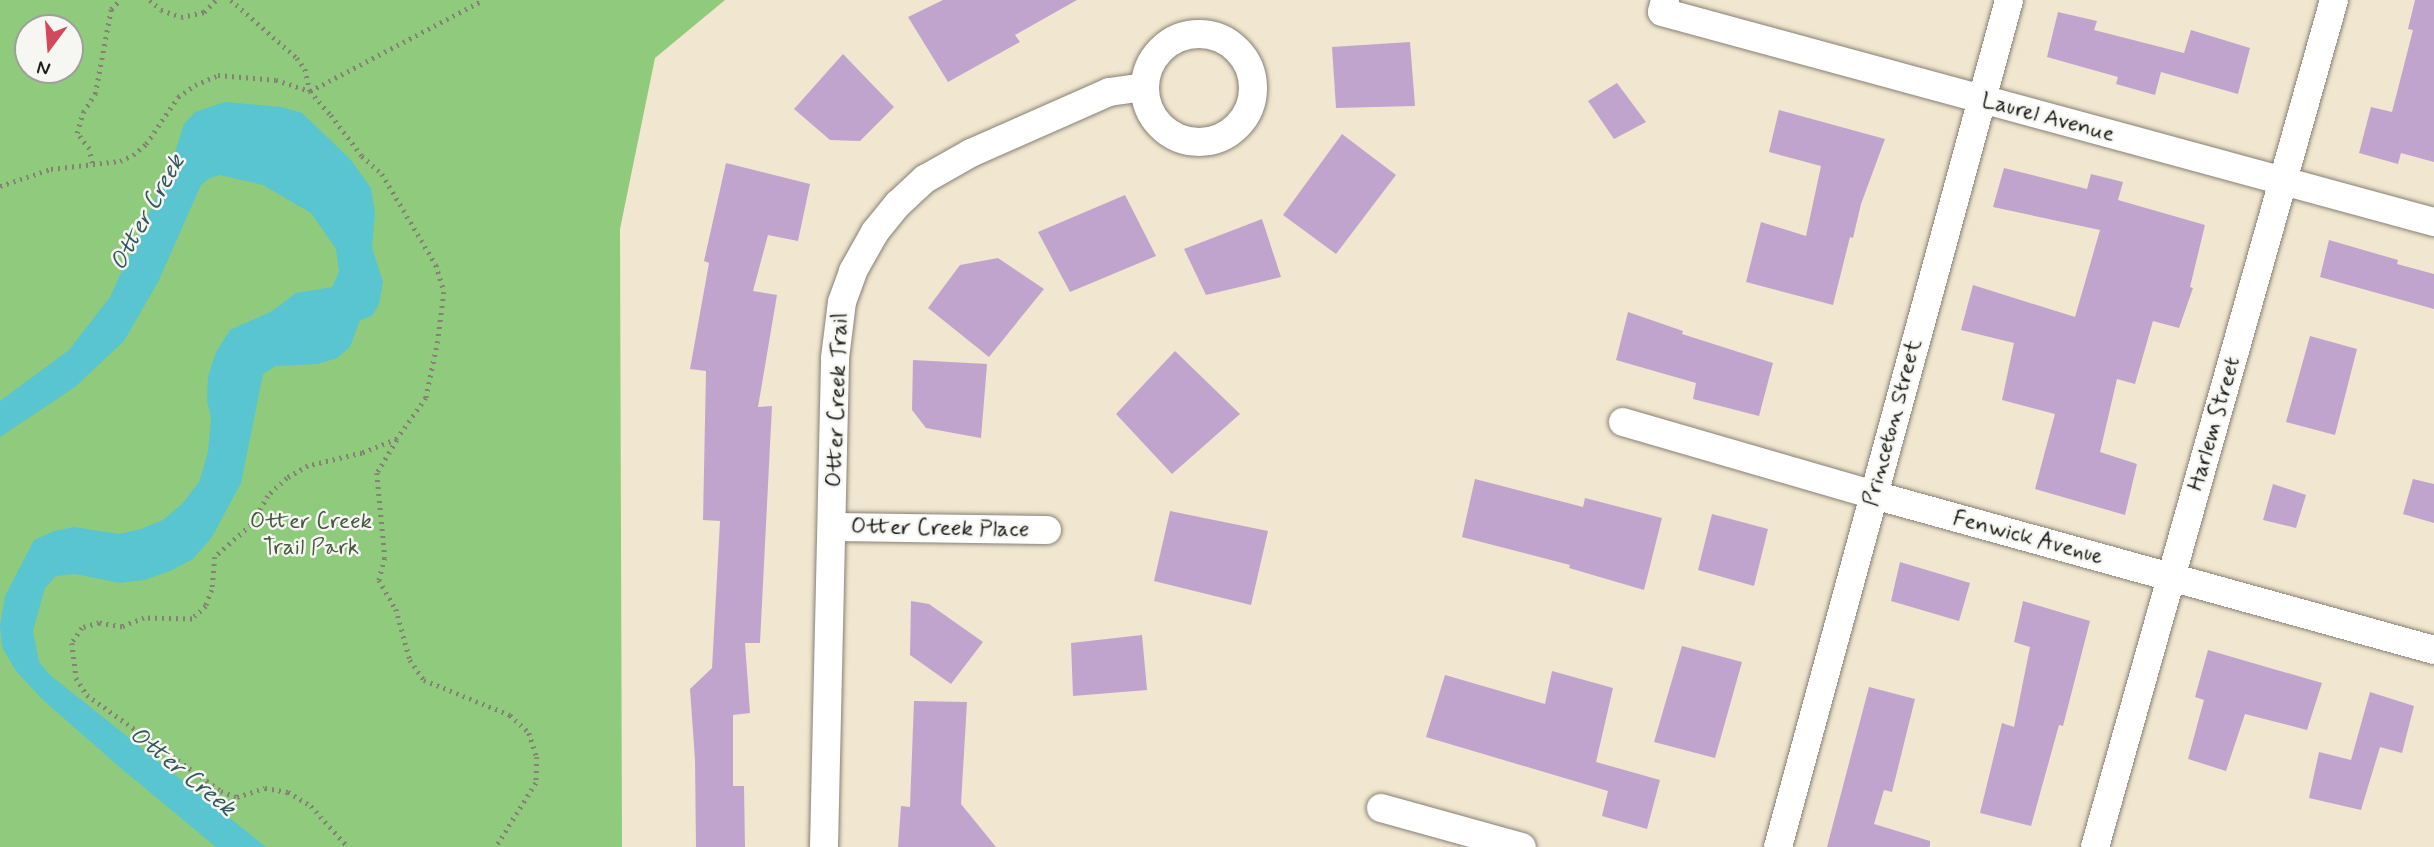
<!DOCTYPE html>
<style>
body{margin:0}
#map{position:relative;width:2434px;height:847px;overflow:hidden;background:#f1e6cf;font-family:Mynerve,sans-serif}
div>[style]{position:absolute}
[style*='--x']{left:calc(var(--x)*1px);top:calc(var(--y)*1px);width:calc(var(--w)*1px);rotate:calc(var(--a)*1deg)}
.green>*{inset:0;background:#90ca7d}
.water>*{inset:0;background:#58c5d0}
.building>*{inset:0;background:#c1a4ce}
.path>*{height:4.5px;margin-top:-2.25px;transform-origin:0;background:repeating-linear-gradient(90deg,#868176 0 2px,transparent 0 7px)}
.roads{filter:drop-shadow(0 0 2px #868176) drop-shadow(0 0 2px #868176)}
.minor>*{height:28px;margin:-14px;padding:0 14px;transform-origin:14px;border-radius:14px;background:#fff}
.minor>.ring{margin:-14px;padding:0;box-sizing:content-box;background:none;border:28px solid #fff;border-radius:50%}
span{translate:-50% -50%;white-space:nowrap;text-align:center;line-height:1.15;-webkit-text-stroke:5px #f6f6f2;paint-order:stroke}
.street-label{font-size:23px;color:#1c1c1c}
.park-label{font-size:23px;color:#45593e}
.water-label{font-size:24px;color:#31575b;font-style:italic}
.north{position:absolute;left:14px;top:14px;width:70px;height:70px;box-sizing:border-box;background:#f6f6f2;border:2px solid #9f9f9c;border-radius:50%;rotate:196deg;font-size:19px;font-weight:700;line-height:28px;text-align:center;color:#1c1c1c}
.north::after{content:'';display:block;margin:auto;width:24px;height:32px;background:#d1495b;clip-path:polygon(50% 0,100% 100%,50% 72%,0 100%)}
</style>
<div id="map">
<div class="green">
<i style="clip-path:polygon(evenodd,0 0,725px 0,655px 58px,620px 229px,622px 847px,0 847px,0 0,28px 28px,70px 28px,70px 70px,28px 70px,28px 28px)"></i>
</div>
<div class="water">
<i style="clip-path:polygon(225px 102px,282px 107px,302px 113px,350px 159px,371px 188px,375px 213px,372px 248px,383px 282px,379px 304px,372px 316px,360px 320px,350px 347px,337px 358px,318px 364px,276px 366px,263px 374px,241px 483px,212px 537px,193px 559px,170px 571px,144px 580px,120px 583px,75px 574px,56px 576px,45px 588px,33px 631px,39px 662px,50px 675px,266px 847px,216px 847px,123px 770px,43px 700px,16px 671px,2px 647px,0 625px,5px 596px,34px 540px,54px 531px,74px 527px,119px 534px,141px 529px,163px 520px,182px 504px,199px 482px,208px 452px,211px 419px,207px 400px,208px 377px,215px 354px,230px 330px,272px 311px,296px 293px,332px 287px,339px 272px,336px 249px,311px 213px,263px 185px,220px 175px,210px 178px,201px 185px,159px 280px,124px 341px,75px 387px,0 437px,0 401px,69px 350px,110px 297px,170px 168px,184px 124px,195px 112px)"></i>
</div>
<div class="building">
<i style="clip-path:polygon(943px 0,1077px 0,1015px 35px,1020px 42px,948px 82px,908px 17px)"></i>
<i style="clip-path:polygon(2415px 0,2434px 0,2434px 162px,2401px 153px,2398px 164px,2359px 153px,2371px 107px,2392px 112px,2413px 30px,2408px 29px)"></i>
<i style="clip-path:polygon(2058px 12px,2097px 21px,2094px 30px,2184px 53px,2191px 30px,2250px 48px,2238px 94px,2161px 72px,2155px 95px,2116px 84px,2118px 77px,2047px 57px)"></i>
<i style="clip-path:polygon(1410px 42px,1415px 106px,1336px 108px,1332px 47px)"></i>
<i style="clip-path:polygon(843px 54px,894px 107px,860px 141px,830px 140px,794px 109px)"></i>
<i style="clip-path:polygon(1617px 83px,1646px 122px,1614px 139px,1588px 101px)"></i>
<i style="clip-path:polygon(1779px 110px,1885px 139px,1861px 204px,1853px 238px,1850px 237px,1833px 305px,1746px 282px,1761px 222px,1806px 236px,1821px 166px,1769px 152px)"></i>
<i style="clip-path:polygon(1342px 134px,1396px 175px,1336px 254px,1283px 215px)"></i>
<i style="clip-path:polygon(726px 163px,810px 184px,798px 241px,768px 235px,753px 291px,777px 295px,758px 407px,772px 406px,760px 643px,745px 643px,750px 713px,733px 715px,733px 786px,744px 786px,745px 847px,696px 847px,695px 760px,690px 689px,712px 668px,720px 521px,703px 520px,706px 371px,690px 369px,709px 263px,704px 261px)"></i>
<i style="clip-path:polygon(2004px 168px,2087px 189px,2091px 174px,2123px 182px,2118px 200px,2205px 225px,2190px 287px,2193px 288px,2179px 328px,2153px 321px,2135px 384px,2117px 379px,2100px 452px,2137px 464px,2125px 515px,2035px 489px,2055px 414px,2002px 400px,2014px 343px,1961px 330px,1973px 285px,2075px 317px,2100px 230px,1993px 207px)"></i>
<i style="clip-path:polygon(1125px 195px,1156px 256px,1070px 292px,1038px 232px)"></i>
<i style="clip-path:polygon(1262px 219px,1281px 277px,1206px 295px,1184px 249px)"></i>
<i style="clip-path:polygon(2329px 240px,2398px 260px,2397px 264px,2434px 274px,2434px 309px,2320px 277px)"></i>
<i style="clip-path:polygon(998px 258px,1044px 289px,989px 357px,928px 308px,960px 265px)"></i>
<i style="clip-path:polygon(1628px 312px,1683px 331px,1682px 334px,1773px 363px,1759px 416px,1693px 399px,1696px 383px,1616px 360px)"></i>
<i style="clip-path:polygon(2310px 336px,2357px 349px,2335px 435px,2286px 422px)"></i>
<i style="clip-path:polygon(1175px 351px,1240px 414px,1172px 474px,1116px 414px)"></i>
<i style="clip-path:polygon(913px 360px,987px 364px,981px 438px,926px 428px,912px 410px)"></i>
<i style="clip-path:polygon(1475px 479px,1583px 507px,1585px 498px,1662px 518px,1644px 590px,1569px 568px,1570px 565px,1462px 537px)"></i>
<i style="clip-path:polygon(2413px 479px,2434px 484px,2434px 523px,2403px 514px)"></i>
<i style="clip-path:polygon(2273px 484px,2306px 495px,2296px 528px,2263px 520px)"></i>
<i style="clip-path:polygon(1170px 511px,1268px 531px,1251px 605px,1154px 581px)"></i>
<i style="clip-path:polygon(1712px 514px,1768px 529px,1754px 586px,1698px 570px)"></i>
<i style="clip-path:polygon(1900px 562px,1970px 583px,1959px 621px,1891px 601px)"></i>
<i style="clip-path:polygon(911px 601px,929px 604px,983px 642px,951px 684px,910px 655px)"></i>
<i style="clip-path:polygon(2023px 601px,2090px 621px,2063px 726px,2059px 725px,2031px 826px,1980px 813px,2002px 723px,2014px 727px,2030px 647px,2014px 642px)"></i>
<i style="clip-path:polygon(1142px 635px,1147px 690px,1073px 696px,1071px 643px)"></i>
<i style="clip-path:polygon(1682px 646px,1742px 662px,1715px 758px,1654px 742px)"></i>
<i style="clip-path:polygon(2208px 650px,2322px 683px,2307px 730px,2245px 714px,2226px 771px,2188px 759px,2204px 700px,2195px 697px)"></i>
<i style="clip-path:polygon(1552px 671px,1613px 688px,1596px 762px,1660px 780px,1647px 829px,1602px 816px,1608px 791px,1426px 737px,1445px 675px,1545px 704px)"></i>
<i style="clip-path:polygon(1869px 687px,1915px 699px,1892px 792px,1884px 790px,1874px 824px,1930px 841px,1930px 847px,1827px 847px)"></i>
<i style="clip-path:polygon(2370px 692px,2414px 706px,2402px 753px,2380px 747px,2361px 810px,2309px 798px,2319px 752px,2351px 760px)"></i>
<i style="clip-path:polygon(914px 701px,967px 702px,961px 804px,996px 847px,898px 847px,901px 806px,910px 807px)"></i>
</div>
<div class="path">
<i style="--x:150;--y:0;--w:15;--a:42"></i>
<i style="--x:161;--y:10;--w:21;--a:19"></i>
<i style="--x:181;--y:17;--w:24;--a:-12"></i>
<i style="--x:204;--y:12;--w:17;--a:-45"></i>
<i style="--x:231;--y:0;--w:88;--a:41.3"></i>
<i style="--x:297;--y:58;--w:14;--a:54"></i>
<i style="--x:305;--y:69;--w:23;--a:77"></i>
<i style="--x:310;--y:91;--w:195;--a:-27.7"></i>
<i style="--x:92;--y:163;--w:14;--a:-102"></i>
<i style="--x:89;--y:149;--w:20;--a:-127"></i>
<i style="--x:77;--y:133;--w:22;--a:-74"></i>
<i style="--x:83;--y:112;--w:22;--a:-56"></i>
<i style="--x:95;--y:94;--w:86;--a:-79.3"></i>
<i style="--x:111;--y:9;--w:13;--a:-45"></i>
<i style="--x:0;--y:186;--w:54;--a:-18.4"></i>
<i style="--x:51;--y:169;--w:69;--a:-6.6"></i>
<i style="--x:120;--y:161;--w:14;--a:-25"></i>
<i style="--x:133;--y:155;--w:17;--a:-40"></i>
<i style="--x:146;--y:144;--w:57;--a:-55.8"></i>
<i style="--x:178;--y:97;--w:21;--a:-35"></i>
<i style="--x:195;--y:85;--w:25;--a:-23"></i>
<i style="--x:218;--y:75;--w:58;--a:4.9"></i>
<i style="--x:276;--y:80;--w:36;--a:18"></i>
<i style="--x:310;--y:91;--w:32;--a:49"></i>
<i style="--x:331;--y:115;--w:51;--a:52.9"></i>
<i style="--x:362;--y:156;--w:27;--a:42"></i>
<i style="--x:382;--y:174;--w:106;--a:59.3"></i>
<i style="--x:436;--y:265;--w:28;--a:73"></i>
<i style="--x:444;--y:292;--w:49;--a:97"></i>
<i style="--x:438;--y:341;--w:58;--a:101.9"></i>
<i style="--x:426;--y:398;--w:50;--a:125.3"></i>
<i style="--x:397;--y:439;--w:38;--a:158"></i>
<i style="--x:362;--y:453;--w:56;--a:166.5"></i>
<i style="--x:308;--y:466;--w:24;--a:150"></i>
<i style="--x:287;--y:478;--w:26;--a:137"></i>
<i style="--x:268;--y:496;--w:34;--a:120"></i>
<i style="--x:251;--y:525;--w:48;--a:138.4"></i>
<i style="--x:215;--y:557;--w:33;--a:95"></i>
<i style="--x:212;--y:590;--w:17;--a:111"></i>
<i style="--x:206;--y:606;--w:19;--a:137"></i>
<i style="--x:192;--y:619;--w:48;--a:-178.8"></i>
<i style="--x:144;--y:618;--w:24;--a:158"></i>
<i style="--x:122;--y:627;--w:23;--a:-170"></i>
<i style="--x:99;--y:623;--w:18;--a:164"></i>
<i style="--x:82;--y:628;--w:18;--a:124"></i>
<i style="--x:72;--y:643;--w:35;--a:83"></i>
<i style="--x:76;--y:678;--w:20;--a:57"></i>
<i style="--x:87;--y:695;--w:165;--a:35.6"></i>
<i style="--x:221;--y:791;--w:17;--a:21"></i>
<i style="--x:237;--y:797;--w:29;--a:-18"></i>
<i style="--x:265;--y:788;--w:23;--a:10"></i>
<i style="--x:288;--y:792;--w:27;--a:31"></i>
<i style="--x:311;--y:806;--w:55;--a:47.9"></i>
<i style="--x:397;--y:440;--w:39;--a:121"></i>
<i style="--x:377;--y:473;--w:85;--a:84.6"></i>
<i style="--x:385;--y:558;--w:23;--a:105"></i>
<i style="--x:379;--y:580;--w:34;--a:60"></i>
<i style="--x:396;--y:609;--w:53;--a:74.6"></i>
<i style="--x:410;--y:660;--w:24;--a:55"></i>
<i style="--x:424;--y:680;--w:93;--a:22.1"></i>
<i style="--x:510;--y:715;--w:26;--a:43"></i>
<i style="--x:529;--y:733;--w:25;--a:72"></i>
<i style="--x:537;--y:757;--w:26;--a:92"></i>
<i style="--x:536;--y:783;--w:75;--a:122"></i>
</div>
<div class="roads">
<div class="minor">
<i style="--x:1665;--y:0;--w:12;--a:104"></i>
<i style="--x:1662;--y:12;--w:800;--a:15.22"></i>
<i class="ring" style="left:1145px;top:34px;width:80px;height:80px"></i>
<i style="--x:1623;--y:422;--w:261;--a:16.2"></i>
<i style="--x:1874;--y:495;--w:581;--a:15.47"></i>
<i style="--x:833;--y:527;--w:214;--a:0.8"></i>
<i style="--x:1381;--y:808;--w:146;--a:15.5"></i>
<i style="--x:824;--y:847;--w:489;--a:-88.7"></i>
<i style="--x:835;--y:358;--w:56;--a:-82.9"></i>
<i style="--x:842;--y:302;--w:33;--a:-70"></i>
<i style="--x:853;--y:271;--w:45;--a:-60.6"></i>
<i style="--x:875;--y:232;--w:36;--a:-51"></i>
<i style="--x:898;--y:204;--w:37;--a:-43"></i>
<i style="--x:925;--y:179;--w:53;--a:-29.5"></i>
<i style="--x:971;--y:153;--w:151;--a:-23.8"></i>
<i style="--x:1109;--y:92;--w:36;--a:-8"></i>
<i style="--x:1778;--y:847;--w:878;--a:-74.74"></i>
<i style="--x:2095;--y:847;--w:880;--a:-74.24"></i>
</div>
</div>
<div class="street-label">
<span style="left:2048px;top:118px;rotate:15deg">Laurel Avenue</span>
<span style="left:838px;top:400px;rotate:-88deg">Otter Creek Trail</span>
<span style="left:1893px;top:423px;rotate:-75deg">Princeton Street</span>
<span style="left:2215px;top:424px;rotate:-74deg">Harlem Street</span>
<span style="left:940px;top:529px;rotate:1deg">Otter Creek Place</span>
<span style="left:2028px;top:538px;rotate:15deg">Fenwick Avenue</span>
</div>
<div class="park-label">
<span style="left:311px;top:535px">Otter Creek<br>Trail Park</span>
</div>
<div class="water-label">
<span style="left:148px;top:213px;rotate:-61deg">Otter Creek</span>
<span style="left:182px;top:772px;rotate:39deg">Otter Creek</span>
</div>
<div class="north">N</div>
</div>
